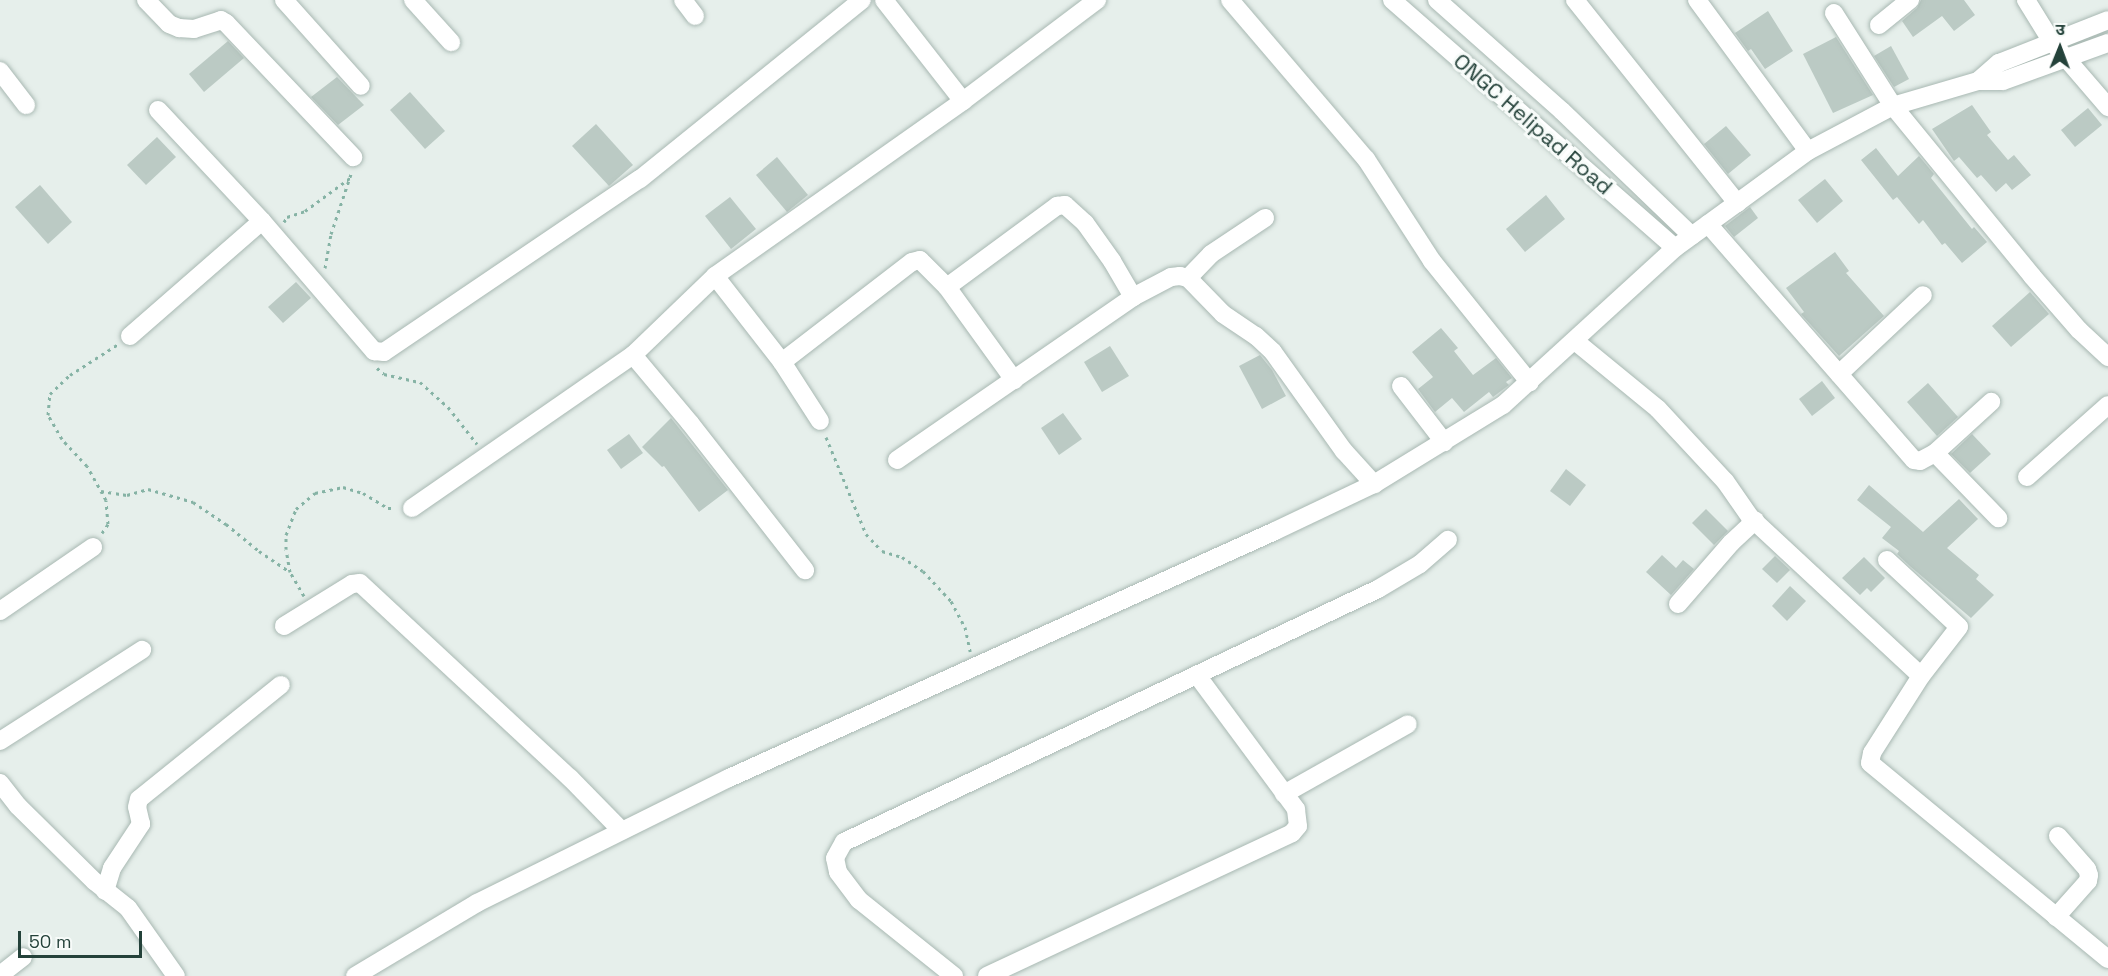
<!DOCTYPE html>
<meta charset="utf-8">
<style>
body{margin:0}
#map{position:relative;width:2108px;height:976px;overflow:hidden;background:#e6efeb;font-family:"Space Grotesk","Noto Sans Devanagari",sans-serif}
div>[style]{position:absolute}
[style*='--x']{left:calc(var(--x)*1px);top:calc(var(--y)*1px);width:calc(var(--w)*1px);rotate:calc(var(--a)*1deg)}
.building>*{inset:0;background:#bbcac4}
.path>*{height:3px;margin-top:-1.5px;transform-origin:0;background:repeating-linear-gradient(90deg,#86b3a5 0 3px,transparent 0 7.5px)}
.roads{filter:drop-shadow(0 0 2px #a8b8b2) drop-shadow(0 0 2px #a8b8b2)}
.minor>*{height:18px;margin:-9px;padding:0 9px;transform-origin:9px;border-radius:9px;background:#fff}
span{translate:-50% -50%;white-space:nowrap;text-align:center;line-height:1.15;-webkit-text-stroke:6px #f7fbf9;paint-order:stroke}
.street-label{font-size:22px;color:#24423a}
.north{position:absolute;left:2030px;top:18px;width:60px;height:60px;-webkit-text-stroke:4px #f7fbf9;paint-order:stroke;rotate:1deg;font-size:16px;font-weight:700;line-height:24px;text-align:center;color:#24423a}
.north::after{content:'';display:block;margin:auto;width:21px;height:27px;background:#24423a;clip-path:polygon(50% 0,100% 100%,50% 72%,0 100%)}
.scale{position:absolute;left:18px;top:931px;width:124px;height:27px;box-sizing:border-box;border:3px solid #24423a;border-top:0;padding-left:8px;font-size:18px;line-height:21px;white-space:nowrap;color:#24423a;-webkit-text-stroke:4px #f7fbf9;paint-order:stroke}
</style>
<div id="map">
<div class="building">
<i style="clip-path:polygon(1921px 0,1964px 0,1975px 15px,1954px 31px,1942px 16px,1913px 37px,1902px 21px,1917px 8px)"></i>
<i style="clip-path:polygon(1768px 11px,1793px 51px,1765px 69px,1751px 49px,1748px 51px,1735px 33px)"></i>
<i style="clip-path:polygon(1836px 37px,1873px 95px,1833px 113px,1803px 54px)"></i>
<i style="clip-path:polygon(228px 41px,244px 58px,204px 92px,189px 74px)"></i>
<i style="clip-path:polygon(1891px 46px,1909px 79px,1894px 87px,1874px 56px)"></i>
<i style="clip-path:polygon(337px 77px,364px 105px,338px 125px,311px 97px)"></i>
<i style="clip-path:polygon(410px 92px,445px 131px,425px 149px,390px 110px)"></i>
<i style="clip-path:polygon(1972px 105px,1991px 132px,1987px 135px,2008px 160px,2014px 155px,2031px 175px,2012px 190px,2006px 183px,1996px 192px,1981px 175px,1977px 178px,1959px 157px,1954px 161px,1932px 129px)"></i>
<i style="clip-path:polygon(2088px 108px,2102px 125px,2075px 147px,2061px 130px)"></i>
<i style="clip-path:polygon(596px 124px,633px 165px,609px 186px,572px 146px)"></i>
<i style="clip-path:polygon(1726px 126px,1751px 155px,1728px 174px,1704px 144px)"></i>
<i style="clip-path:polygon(157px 137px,176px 157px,146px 185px,127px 165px)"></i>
<i style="clip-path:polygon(1876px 148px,1898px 176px,1919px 156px,1934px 174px,1931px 178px,1972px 229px,1974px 227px,1987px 242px,1962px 263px,1945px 243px,1942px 245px,1923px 220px,1919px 224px,1897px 197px,1893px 200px,1861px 160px)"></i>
<i style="clip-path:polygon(777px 157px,808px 195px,787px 212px,756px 175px)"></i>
<i style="clip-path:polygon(1825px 179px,1843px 201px,1817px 223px,1798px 200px)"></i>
<i style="clip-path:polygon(40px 185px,72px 222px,48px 244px,15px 207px)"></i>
<i style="clip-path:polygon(1546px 195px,1565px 219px,1525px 252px,1506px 229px)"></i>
<i style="clip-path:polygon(730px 197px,756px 229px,731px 249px,705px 216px)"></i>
<i style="clip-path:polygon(1750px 207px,1758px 218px,1734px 237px,1725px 226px)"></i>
<i style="clip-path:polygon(1835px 252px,1849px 271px,1846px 273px,1884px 316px,1839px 356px,1801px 314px,1804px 312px,1786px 288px)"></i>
<i style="clip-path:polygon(296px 282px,311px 298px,283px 323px,268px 307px)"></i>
<i style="clip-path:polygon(2030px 292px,2049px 314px,2011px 347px,1992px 326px)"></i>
<i style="clip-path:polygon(1441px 328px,1458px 348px,1454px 351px,1473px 375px,1496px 358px,1512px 378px,1506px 382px,1509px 385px,1493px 397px,1489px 392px,1464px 412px,1452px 398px,1435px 412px,1418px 389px,1433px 377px,1412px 352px)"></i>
<i style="clip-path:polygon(1110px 346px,1129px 376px,1102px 392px,1084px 362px)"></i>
<i style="clip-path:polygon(1260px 355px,1272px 370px,1286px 396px,1262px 409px,1239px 366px)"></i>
<i style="clip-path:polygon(1822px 381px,1835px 398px,1812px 416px,1799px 399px)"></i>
<i style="clip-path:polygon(1928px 383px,1958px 417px,1937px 436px,1907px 402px)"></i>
<i style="clip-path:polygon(1063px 413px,1082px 439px,1059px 455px,1041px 428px)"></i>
<i style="clip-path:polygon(671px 418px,728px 490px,699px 512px,664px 466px,662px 467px,642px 447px)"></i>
<i style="clip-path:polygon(629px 434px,643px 453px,621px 469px,607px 450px)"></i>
<i style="clip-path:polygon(1972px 434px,1991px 454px,1970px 473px,1951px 454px)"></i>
<i style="clip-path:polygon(1566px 469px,1586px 485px,1570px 506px,1550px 491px)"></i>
<i style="clip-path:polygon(1869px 485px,1923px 532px,1959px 499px,1978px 519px,1947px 548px,1979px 575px,1976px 579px,1994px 595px,1971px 618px,1911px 567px,1897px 554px,1899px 551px,1882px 538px,1891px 527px,1857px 500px)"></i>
<i style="clip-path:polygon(1706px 509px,1728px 531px,1714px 545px,1692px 523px)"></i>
<i style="clip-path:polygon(1662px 555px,1676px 568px,1683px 560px,1694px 569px,1671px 595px,1646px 572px)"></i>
<i style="clip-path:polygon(1775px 556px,1790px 570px,1777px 583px,1762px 569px)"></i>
<i style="clip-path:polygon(1864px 557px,1885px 578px,1871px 592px,1867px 588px,1860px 595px,1842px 578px)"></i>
<i style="clip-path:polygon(1790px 586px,1806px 601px,1787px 621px,1772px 606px)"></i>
</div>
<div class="path">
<i style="--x:284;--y:222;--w:6;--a:-59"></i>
<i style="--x:287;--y:217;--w:19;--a:-18"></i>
<i style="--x:305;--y:211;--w:56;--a:-36.3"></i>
<i style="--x:325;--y:268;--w:35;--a:-80"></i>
<i style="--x:331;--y:234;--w:63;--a:-71.6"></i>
<i style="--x:377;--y:368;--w:9;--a:41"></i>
<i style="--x:384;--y:374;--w:37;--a:13"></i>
<i style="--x:420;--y:382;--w:38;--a:42"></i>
<i style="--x:448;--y:407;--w:47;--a:51.9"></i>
<i style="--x:826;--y:437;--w:105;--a:67.6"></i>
<i style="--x:866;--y:534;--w:23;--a:47"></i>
<i style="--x:882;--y:551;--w:21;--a:17"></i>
<i style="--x:902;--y:557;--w:25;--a:34"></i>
<i style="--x:923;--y:571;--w:41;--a:47"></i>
<i style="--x:951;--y:601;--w:30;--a:62"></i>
<i style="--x:965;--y:627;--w:25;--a:78"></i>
<i style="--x:101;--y:491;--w:26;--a:9"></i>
<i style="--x:127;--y:495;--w:22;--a:-16"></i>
<i style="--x:148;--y:489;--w:47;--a:16.1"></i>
<i style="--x:193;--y:502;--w:40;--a:34"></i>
<i style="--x:226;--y:524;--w:43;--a:39.3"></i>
<i style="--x:259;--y:551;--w:37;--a:34"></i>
<i style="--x:102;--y:533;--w:11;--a:-56"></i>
<i style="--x:108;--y:524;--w:24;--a:-95"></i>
<i style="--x:106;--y:500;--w:39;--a:-119"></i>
<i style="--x:87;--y:466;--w:37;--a:-133"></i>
<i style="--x:62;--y:439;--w:28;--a:-120"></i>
<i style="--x:48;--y:415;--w:21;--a:-85"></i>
<i style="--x:50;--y:394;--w:28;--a:-44"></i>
<i style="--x:70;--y:375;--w:56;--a:-32.6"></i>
<i style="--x:304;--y:596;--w:28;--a:-120"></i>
<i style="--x:290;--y:572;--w:23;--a:-100"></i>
<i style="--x:286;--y:549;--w:14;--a:-90"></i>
<i style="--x:286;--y:535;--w:28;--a:-69"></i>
<i style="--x:296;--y:509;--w:25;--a:-40"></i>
<i style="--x:315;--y:493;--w:29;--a:-12"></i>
<i style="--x:343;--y:487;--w:21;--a:17"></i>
<i style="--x:363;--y:493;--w:29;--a:31"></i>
<i style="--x:388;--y:508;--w:7;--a:0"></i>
</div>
<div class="roads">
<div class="minor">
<i style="--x:146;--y:0;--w:33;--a:46"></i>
<i style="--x:169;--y:24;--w:11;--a:22"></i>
<i style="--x:179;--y:28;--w:15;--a:4"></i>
<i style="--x:194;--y:29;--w:28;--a:-18"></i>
<i style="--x:221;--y:20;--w:6;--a:31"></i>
<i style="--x:226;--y:23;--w:185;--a:46.5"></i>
<i style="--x:284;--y:0;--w:115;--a:48.2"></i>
<i style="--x:413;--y:0;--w:57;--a:47.9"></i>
<i style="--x:683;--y:0;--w:20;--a:53"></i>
<i style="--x:884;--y:0;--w:128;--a:52"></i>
<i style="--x:1230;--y:0;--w:209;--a:49.5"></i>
<i style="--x:1366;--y:159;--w:121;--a:57.1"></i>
<i style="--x:1432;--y:261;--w:156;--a:51.2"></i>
<i style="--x:1392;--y:0;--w:376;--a:41.2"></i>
<i style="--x:1437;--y:0;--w:167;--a:41.6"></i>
<i style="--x:1562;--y:111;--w:180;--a:43.9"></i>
<i style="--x:1575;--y:0;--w:260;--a:51.4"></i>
<i style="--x:1697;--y:0;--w:187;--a:53.7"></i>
<i style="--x:2026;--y:0;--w:49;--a:58.2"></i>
<i style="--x:2052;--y:42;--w:86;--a:49.3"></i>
<i style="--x:1834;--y:13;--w:110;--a:57.6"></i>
<i style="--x:1893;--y:106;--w:220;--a:50.7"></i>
<i style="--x:2032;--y:276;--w:72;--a:49"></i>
<i style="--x:2079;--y:330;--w:40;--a:43"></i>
<i style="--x:1879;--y:25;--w:40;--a:-39"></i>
<i style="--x:0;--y:71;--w:43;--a:52.6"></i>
<i style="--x:1978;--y:81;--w:28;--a:-41"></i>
<i style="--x:1999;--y:63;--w:117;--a:-21.5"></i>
<i style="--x:158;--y:110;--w:152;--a:46.9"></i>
<i style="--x:262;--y:221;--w:172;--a:49.3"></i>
<i style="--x:374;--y:351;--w:10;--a:6"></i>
<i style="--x:384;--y:352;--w:309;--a:-34.1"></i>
<i style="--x:640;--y:179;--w:285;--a:-38.9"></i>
<i style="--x:1708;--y:224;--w:313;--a:48.9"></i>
<i style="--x:1914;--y:460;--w:6;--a:9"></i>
<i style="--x:1920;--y:461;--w:17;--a:-28"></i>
<i style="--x:1935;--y:453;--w:76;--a:-42.3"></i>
<i style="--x:715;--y:276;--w:109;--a:52.1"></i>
<i style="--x:782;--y:362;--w:70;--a:57.2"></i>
<i style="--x:1188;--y:278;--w:33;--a:-46"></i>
<i style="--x:1211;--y:254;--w:65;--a:-33.7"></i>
<i style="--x:947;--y:287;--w:137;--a:-36.4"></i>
<i style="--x:1057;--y:206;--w:8;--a:-7"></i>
<i style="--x:1065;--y:205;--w:27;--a:42"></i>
<i style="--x:1085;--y:223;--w:47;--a:54.6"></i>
<i style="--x:1112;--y:261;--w:42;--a:59.7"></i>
<i style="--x:130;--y:336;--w:175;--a:-41.1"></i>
<i style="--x:1575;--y:341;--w:107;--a:39.3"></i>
<i style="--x:1658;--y:409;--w:98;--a:47.1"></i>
<i style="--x:1725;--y:481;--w:44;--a:55.2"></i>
<i style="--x:1750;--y:517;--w:233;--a:42.9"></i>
<i style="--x:633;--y:355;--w:89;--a:50"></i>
<i style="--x:690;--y:423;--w:187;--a:52"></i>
<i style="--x:782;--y:362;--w:164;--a:-37.6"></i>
<i style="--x:912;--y:262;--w:8;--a:-14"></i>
<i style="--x:920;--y:260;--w:38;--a:45"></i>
<i style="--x:947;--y:287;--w:115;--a:54.2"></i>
<i style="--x:1839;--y:374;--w:115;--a:-43.2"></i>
<i style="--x:1401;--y:386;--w:71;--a:52.5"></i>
<i style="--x:1935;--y:453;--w:91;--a:45.9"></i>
<i style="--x:897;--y:460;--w:287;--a:-34.6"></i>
<i style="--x:1133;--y:297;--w:43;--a:-27.8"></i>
<i style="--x:1171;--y:277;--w:9;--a:-6"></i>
<i style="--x:1180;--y:276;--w:8;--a:14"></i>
<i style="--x:1188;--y:278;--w:50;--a:45.8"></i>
<i style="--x:1223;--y:314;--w:40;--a:34"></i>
<i style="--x:1256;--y:336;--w:23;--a:43"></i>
<i style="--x:1273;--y:352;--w:122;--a:54.4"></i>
<i style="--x:1344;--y:451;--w:45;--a:47.7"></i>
<i style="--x:2027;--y:477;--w:108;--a:-41.6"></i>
<i style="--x:412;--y:508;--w:269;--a:-34.7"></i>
<i style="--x:633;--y:355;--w:114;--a:-43.9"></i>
<i style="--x:715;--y:276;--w:304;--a:-35.2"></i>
<i style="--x:963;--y:101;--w:168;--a:-37"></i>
<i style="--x:1887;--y:560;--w:98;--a:42.9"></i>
<i style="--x:1959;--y:627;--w:62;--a:127.8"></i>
<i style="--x:1921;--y:676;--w:91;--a:122.5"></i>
<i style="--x:1872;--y:753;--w:10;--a:101"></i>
<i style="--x:1870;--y:763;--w:308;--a:39.5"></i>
<i style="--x:1678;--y:604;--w:81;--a:-49"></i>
<i style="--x:1731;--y:543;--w:33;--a:-43"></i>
<i style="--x:0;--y:611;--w:113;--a:-34.5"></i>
<i style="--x:284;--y:626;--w:80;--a:-31.7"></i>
<i style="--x:352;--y:584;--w:8;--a:-7"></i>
<i style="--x:360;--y:583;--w:287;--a:42.9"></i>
<i style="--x:570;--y:778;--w:73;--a:45.6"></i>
<i style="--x:0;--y:741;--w:169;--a:-32.7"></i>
<i style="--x:0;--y:783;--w:29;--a:52"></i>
<i style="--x:18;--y:806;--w:107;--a:44.6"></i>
<i style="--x:94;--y:881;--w:43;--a:38.5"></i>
<i style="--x:128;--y:908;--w:83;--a:54.8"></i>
<i style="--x:1284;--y:794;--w:142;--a:-29.4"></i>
<i style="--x:105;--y:891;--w:24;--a:-73"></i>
<i style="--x:112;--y:868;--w:53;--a:-56.6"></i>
<i style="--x:141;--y:824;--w:17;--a:-103"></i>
<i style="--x:137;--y:807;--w:8;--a:-76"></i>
<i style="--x:139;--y:799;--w:182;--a:-38.8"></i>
<i style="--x:2056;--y:917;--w:48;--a:-48.4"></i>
<i style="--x:2088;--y:881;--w:6;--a:-81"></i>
<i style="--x:2089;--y:875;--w:6;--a:-108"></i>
<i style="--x:2087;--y:869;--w:44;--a:-131.3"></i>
<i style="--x:0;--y:975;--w:29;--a:-38"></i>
<i style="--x:355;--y:976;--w:142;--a:-30.9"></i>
<i style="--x:477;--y:903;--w:281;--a:-26.4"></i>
<i style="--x:729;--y:778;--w:599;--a:-24.34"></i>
<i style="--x:1275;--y:531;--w:110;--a:-25.4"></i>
<i style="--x:1374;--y:484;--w:151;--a:-31.5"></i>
<i style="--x:1503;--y:405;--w:233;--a:-42.4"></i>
<i style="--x:1675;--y:248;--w:77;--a:-36"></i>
<i style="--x:1737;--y:203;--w:88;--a:-36.2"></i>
<i style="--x:1808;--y:151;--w:96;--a:-27.9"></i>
<i style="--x:1893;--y:106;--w:89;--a:-16.4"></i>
<i style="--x:1978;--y:81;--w:25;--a:0"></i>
<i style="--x:2003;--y:81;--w:112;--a:-19.9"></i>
<i style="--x:954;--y:976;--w:122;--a:-141.3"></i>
<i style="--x:859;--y:900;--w:35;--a:-127"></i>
<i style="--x:838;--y:872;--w:14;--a:-102"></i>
<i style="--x:835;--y:858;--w:18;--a:-61"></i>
<i style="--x:844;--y:842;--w:591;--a:-25.35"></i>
<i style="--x:1378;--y:589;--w:49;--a:-30.8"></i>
<i style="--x:1420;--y:564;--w:37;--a:-41"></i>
<i style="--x:987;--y:976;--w:337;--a:-25.1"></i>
<i style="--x:1292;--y:833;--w:9;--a:-49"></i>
<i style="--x:1298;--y:826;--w:17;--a:-97"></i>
<i style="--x:1296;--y:809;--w:167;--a:-126.5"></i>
</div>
</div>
<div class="street-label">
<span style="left:1533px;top:124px;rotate:41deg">ONGC Helipad Road</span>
</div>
<div class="north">उ</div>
<div class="scale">50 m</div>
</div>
